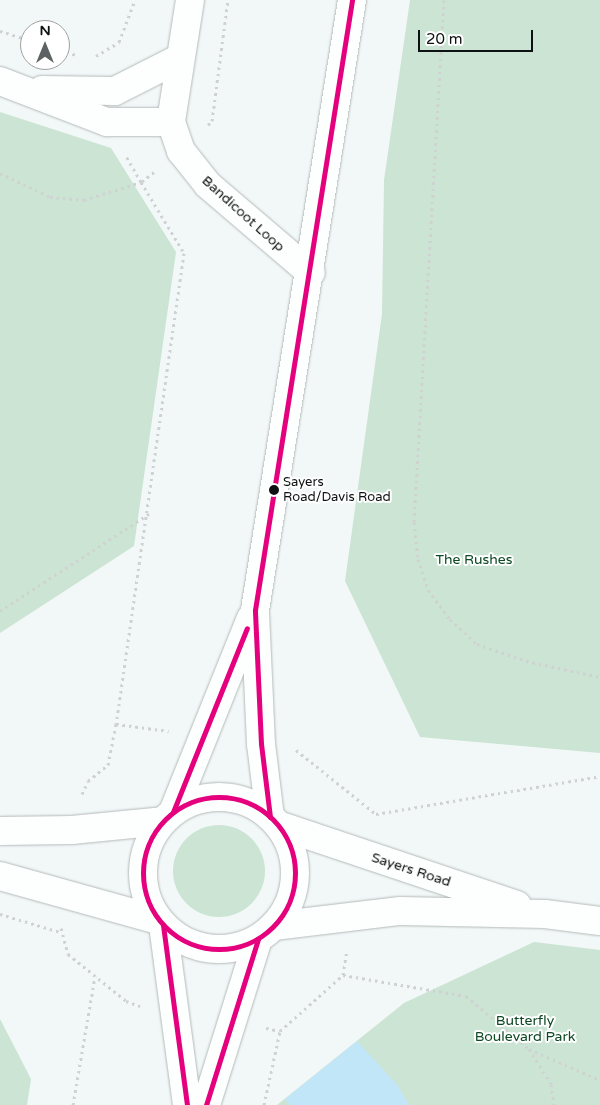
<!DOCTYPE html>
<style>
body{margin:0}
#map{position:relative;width:600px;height:1105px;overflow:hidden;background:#f1f8f7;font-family:"Varela Round",sans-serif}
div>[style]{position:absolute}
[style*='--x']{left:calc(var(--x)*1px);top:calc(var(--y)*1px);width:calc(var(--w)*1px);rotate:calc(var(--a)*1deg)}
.green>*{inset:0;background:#cce4d4}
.round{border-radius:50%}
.water>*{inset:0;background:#c1e6f8}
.path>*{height:3px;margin-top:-1.5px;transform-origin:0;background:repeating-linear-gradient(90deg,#d0d2d2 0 2.5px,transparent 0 6.5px)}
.roads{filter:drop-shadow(0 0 1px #b4bab9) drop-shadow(0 0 1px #b4bab9)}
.minor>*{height:28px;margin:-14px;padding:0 14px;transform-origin:14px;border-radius:14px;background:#fdfefe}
.tertiary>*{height:28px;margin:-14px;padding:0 14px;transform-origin:14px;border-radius:14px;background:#fdfefe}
.secondary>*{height:28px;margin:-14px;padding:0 14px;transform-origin:14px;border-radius:14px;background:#fdfefe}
.secondary>.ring{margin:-14px;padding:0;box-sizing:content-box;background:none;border:28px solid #fdfefe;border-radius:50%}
.bus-1>*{height:5px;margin:-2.5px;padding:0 2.5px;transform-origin:2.5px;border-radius:2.5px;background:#e5007d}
.bus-1>.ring{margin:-2.5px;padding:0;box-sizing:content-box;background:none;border:5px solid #e5007d;border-radius:50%}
.dots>*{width:14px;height:14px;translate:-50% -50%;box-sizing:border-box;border:2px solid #fff;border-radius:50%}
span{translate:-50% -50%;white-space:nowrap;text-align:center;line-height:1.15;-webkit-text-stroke:4px #fff;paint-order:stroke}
.bus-label{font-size:13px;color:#0e1212}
.left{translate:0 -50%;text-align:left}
.street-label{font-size:14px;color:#0e1212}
.park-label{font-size:14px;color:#0d4924}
.north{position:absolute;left:20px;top:20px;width:50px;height:50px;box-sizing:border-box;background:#fff;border:1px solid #9fa0a0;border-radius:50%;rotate:0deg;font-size:14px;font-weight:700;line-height:20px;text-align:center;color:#0e1212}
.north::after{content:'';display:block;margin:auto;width:18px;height:22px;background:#5d6262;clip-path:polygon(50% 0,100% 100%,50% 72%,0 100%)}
.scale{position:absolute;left:418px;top:30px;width:115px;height:22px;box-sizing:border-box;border:2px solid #0e1212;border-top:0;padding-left:6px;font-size:15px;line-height:18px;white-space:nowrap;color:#0e1212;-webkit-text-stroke:4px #fff;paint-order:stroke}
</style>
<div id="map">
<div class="green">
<i style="clip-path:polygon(410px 0,600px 0,600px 753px,420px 737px,345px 581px,382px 314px,384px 180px)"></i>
<i style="clip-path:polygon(0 112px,111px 148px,176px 252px,134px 546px,0 633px)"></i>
<i class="round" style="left:173px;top:825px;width:92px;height:92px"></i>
<i style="clip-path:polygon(534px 942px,600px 950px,600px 1105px,277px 1105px,404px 1003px)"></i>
<i style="clip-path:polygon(0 1019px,31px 1079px,27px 1105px,0 1105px)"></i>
</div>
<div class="water">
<i style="clip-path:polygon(357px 1041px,398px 1086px,409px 1105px,290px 1105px,285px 1099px)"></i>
</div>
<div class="path">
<i style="--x:444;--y:0;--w:523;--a:93.29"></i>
<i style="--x:414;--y:522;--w:37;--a:84"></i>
<i style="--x:418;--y:559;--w:33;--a:72"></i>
<i style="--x:428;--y:590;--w:36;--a:53"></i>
<i style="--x:450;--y:619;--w:37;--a:43"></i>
<i style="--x:477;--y:644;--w:52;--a:19.1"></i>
<i style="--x:526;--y:661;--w:76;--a:12.2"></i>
<i style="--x:0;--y:31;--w:31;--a:17"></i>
<i style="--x:60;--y:50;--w:17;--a:17"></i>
<i style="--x:96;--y:56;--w:27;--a:-31"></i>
<i style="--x:119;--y:42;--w:45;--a:-69.1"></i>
<i style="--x:208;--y:125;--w:6;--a:-45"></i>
<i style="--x:212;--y:121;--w:122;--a:-82.5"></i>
<i style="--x:154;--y:172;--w:16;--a:142"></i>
<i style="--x:141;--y:182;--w:83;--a:58.8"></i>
<i style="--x:184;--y:253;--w:476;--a:98.2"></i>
<i style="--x:116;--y:724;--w:53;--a:7.5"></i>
<i style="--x:0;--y:173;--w:55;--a:25.6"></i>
<i style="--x:50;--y:197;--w:34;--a:5"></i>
<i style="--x:84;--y:200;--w:60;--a:-17.5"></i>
<i style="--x:141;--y:182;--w:30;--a:-120"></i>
<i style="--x:0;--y:611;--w:178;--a:-33.1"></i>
<i style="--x:296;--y:750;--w:102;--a:38.7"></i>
<i style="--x:376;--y:814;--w:227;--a:-9.6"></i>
<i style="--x:82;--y:794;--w:14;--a:-65"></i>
<i style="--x:88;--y:781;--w:26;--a:-39"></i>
<i style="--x:108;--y:765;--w:42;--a:-79"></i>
<i style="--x:0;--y:914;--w:63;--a:16.7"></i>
<i style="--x:61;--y:928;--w:27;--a:75"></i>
<i style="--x:68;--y:954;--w:75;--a:39"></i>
<i style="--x:126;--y:1001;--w:15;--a:20"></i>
<i style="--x:343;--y:975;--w:24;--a:-81"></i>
<i style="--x:266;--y:1028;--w:14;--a:12"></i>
<i style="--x:529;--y:1049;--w:41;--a:57.8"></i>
<i style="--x:551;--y:1084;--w:21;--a:82"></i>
<i style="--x:73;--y:1105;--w:131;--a:-80.3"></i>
<i style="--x:264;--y:1105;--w:76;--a:-77.8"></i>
<i style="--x:280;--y:1031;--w:84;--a:-41.6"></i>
<i style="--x:343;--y:975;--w:125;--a:9.7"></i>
<i style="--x:466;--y:996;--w:82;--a:40.1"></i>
<i style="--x:529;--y:1049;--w:77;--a:23.6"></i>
</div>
<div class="roads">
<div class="minor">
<i style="--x:190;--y:0;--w:123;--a:98.9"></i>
<i style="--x:171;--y:122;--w:31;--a:71"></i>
<i style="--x:181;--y:151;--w:43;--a:51.5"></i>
<i style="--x:208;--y:185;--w:135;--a:40.5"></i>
<i style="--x:0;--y:81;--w:115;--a:21"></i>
<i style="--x:107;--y:122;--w:64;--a:0"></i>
<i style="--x:42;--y:90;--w:73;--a:0.8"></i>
<i style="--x:115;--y:91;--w:73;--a:-26.9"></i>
</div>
<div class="tertiary">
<i style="--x:0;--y:831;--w:72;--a:-0.8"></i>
<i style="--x:72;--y:830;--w:91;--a:-5.6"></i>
<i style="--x:0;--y:876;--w:164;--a:15.6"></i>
<i style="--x:163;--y:925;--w:182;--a:82.4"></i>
<i style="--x:206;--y:1105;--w:174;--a:-72.6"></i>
</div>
<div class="secondary">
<i class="ring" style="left:143px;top:797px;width:124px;height:124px"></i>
<i style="--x:173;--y:812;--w:209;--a:-68.1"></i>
<i style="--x:270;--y:817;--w:74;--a:-97"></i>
<i style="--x:261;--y:744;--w:134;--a:-92.6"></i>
<i style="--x:255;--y:610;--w:618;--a:-80.96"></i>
<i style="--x:278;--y:825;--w:252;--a:18.5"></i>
<i style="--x:274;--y:926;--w:127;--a:-6.8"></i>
<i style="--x:400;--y:911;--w:145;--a:1.2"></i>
<i style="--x:545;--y:914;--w:55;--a:7.3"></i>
</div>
</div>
<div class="bus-1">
<i class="ring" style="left:143px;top:797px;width:147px;height:147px"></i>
<i style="--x:173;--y:812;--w:198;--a:-68.1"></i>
<i style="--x:270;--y:817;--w:74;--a:-97"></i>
<i style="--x:261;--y:744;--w:134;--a:-92.6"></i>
<i style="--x:255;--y:610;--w:618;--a:-80.96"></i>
<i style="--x:163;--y:925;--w:182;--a:82.4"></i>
<i style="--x:206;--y:1105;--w:174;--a:-72.6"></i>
</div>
<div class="dots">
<i style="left:274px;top:490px;background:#0e1212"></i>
</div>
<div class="bus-label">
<span class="left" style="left:283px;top:490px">Sayers<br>Road/Davis Road</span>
</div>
<div class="street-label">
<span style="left:243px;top:214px;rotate:42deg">Bandicoot Loop</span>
<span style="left:411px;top:870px;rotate:18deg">Sayers Road</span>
</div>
<div class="park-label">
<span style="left:474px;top:560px">The Rushes</span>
<span style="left:525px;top:1029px">Butterfly<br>Boulevard Park</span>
</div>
<div class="north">N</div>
<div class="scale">20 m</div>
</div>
